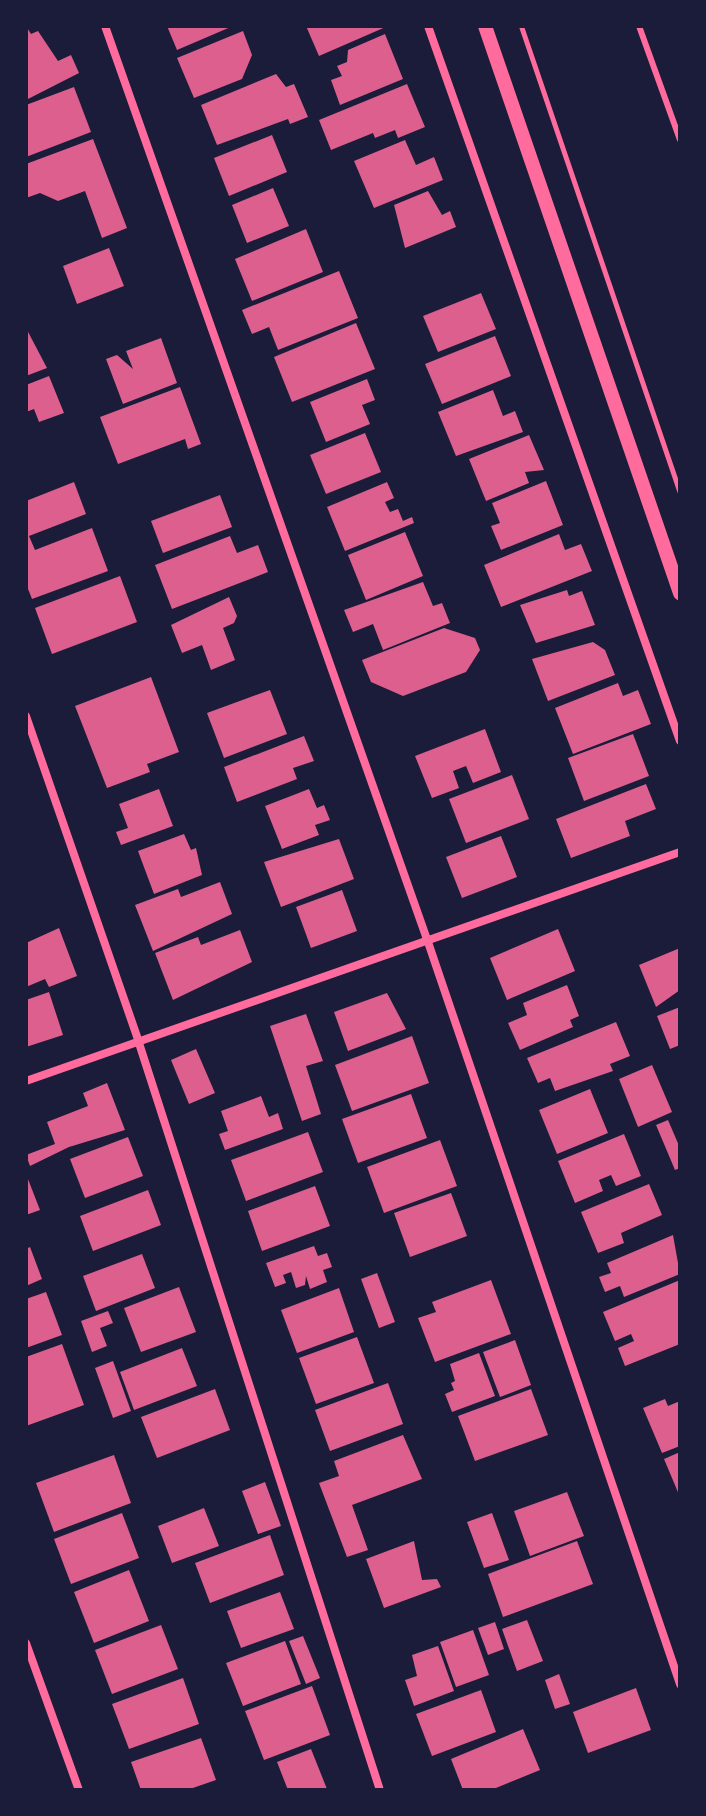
<!DOCTYPE html>
<style>
body{margin:0}
#map{position:relative;width:706px;height:1816px;overflow:hidden;background:#1b1b3a;font-family:"Alegreya Sans",sans-serif}
div>[style]{position:absolute}
[style*='--x']{left:calc(var(--x)*1px);top:calc(var(--y)*1px);width:calc(var(--w)*1px);rotate:calc(var(--a)*1deg)}
.building>*{inset:0;background:#dd5f8e}
.path>*{height:5px;margin:-2.5px;padding:0 2.5px;transform-origin:2.5px;border-radius:2.5px;background:#ff6b9d}
.service>*{height:6px;margin:-3px;padding:0 3px;transform-origin:3px;border-radius:3px;background:#ff6b9d}
.minor>*{height:8px;margin:-4px;padding:0 4px;transform-origin:4px;border-radius:4px;background:#ff6b9d}
.tertiary>*{height:14px;margin:-7px;padding:0 7px;transform-origin:7px;border-radius:7px;background:#ff6b9d}
span{translate:-50% -50%;white-space:nowrap;text-align:center;line-height:1.15;-webkit-text-stroke:8px #1b1b3a;paint-order:stroke}
.frame{position:absolute;inset:0;border:28px solid #1b1b3a;pointer-events:none}
</style>
<div id="map">
<div class="building">
<i style="clip-path:polygon(26px 26px,31px 34px,38px 31px,58px 61px,71px 55px,79px 73px,28px 99px)"></i>
<i style="clip-path:polygon(167px 26px,233px 26px,177px 50px)"></i>
<i style="clip-path:polygon(306px 26px,388px 26px,319px 56px)"></i>
<i style="clip-path:polygon(243px 31px,252px 55px,242px 79px,194px 98px,177px 58px)"></i>
<i style="clip-path:polygon(385px 34px,403px 79px,340px 105px,331px 80px,342px 76px,337px 66px,347px 62px,348px 50px)"></i>
<i style="clip-path:polygon(276px 74px,286px 87px,294px 84px,308px 117px,290px 124px,288px 119px,217px 145px,201px 105px)"></i>
<i style="clip-path:polygon(407px 84px,425px 127px,398px 138px,395px 130px,375px 138px,373px 133px,331px 150px,319px 120px)"></i>
<i style="clip-path:polygon(74px 87px,91px 132px,26px 157px,26px 105px)"></i>
<i style="clip-path:polygon(272px 135px,287px 172px,229px 196px,214px 158px)"></i>
<i style="clip-path:polygon(93px 139px,127px 228px,102px 238px,85px 191px,58px 201px,40px 193px,26px 198px,26px 164px)"></i>
<i style="clip-path:polygon(405px 140px,416px 165px,434px 157px,443px 180px,374px 208px,354px 161px)"></i>
<i style="clip-path:polygon(273px 188px,289px 226px,247px 243px,232px 205px)"></i>
<i style="clip-path:polygon(428px 191px,442px 215px,450px 211px,456px 227px,405px 248px,394px 205px)"></i>
<i style="clip-path:polygon(306px 229px,323px 272px,252px 301px,235px 259px)"></i>
<i style="clip-path:polygon(109px 248px,124px 286px,77px 304px,63px 266px)"></i>
<i style="clip-path:polygon(339px 271px,358px 318px,278px 350px,269px 327px,252px 334px,242px 310px)"></i>
<i style="clip-path:polygon(481px 293px,496px 329px,438px 352px,423px 316px)"></i>
<i style="clip-path:polygon(356px 323px,375px 369px,292px 402px,274px 357px)"></i>
<i style="clip-path:polygon(26px 328px,47px 368px,26px 376px)"></i>
<i style="clip-path:polygon(495px 336px,511px 376px,442px 404px,425px 364px)"></i>
<i style="clip-path:polygon(161px 338px,177px 383px,123px 404px,106px 359px,117px 355px,133px 369px,126px 351px)"></i>
<i style="clip-path:polygon(49px 376px,64px 413px,39px 422px,34px 409px,26px 412px,26px 385px)"></i>
<i style="clip-path:polygon(367px 379px,375px 400px,362px 405px,370px 424px,326px 442px,310px 402px)"></i>
<i style="clip-path:polygon(180px 387px,201px 444px,188px 449px,185px 439px,118px 464px,100px 417px)"></i>
<i style="clip-path:polygon(493px 390px,503px 416px,515px 411px,523px 432px,456px 456px,438px 412px)"></i>
<i style="clip-path:polygon(365px 433px,381px 472px,326px 494px,310px 455px)"></i>
<i style="clip-path:polygon(529px 435px,544px 470px,525px 472px,529px 483px,486px 501px,469px 459px)"></i>
<i style="clip-path:polygon(546px 481px,563px 525px,501px 550px,491px 526px,500px 523px,492px 503px)"></i>
<i style="clip-path:polygon(74px 482px,86px 514px,29px 536px,35px 550px,92px 528px,108px 571px,32px 599px,26px 584px,26px 501px)"></i>
<i style="clip-path:polygon(387px 482px,394px 498px,385px 502px,390px 512px,398px 509px,403px 521px,412px 517px,414px 523px,345px 551px,327px 507px)"></i>
<i style="clip-path:polygon(220px 495px,232px 527px,163px 553px,151px 521px)"></i>
<i style="clip-path:polygon(405px 532px,423px 576px,366px 600px,348px 555px)"></i>
<i style="clip-path:polygon(559px 534px,565px 550px,581px 544px,592px 571px,501px 607px,484px 565px)"></i>
<i style="clip-path:polygon(230px 536px,237px 553px,258px 545px,268px 572px,172px 609px,155px 565px)"></i>
<i style="clip-path:polygon(120px 576px,137px 622px,52px 654px,35px 608px)"></i>
<i style="clip-path:polygon(423px 582px,433px 606px,442px 603px,450px 623px,383px 650px,373px 624px,353px 632px,344px 610px)"></i>
<i style="clip-path:polygon(567px 590px,569px 596px,582px 591px,595px 625px,536px 643px,520px 605px)"></i>
<i style="clip-path:polygon(229px 597px,237px 616px,234px 623px,223px 628px,235px 660px,211px 670px,202px 645px,182px 653px,171px 625px)"></i>
<i style="clip-path:polygon(444px 628px,475px 638px,480px 650px,466px 672px,403px 696px,371px 682px,362px 660px)"></i>
<i style="clip-path:polygon(593px 642px,605px 650px,615px 675px,548px 701px,532px 659px)"></i>
<i style="clip-path:polygon(151px 677px,179px 752px,147px 764px,150px 772px,107px 788px,75px 706px)"></i>
<i style="clip-path:polygon(618px 683px,623px 696px,638px 690px,651px 724px,573px 754px,555px 708px)"></i>
<i style="clip-path:polygon(270px 690px,287px 734px,224px 758px,207px 713px)"></i>
<i style="clip-path:polygon(485px 729px,501px 772px,473px 783px,466px 766px,453px 771px,459px 788px,432px 798px,415px 756px)"></i>
<i style="clip-path:polygon(633px 734px,649px 776px,584px 801px,568px 758px)"></i>
<i style="clip-path:polygon(304px 736px,314px 761px,293px 768px,297px 779px,237px 802px,224px 767px)"></i>
<i style="clip-path:polygon(512px 775px,529px 819px,466px 843px,449px 799px)"></i>
<i style="clip-path:polygon(646px 784px,656px 809px,625px 821px,630px 836px,571px 858px,556px 819px)"></i>
<i style="clip-path:polygon(159px 789px,173px 826px,121px 845px,116px 832px,128px 828px,119px 804px)"></i>
<i style="clip-path:polygon(309px 789px,317px 808px,324px 805px,330px 820px,315px 825px,319px 835px,282px 849px,265px 806px)"></i>
<i style="clip-path:polygon(184px 834px,191px 850px,196px 848px,202px 875px,154px 894px,138px 851px)"></i>
<i style="clip-path:polygon(501px 836px,517px 877px,462px 898px,446px 857px)"></i>
<i style="clip-path:polygon(339px 839px,354px 879px,281px 907px,264px 862px)"></i>
<i style="clip-path:polygon(220px 882px,232px 914px,153px 951px,135px 905px,178px 889px,181px 897px)"></i>
<i style="clip-path:polygon(342px 890px,357px 931px,311px 948px,296px 907px)"></i>
<i style="clip-path:polygon(59px 928px,77px 976px,49px 987px,45px 979px,26px 987px,26px 943px)"></i>
<i style="clip-path:polygon(558px 929px,575px 971px,507px 1000px,490px 958px)"></i>
<i style="clip-path:polygon(240px 930px,252px 962px,173px 1000px,155px 953px,198px 937px,201px 945px)"></i>
<i style="clip-path:polygon(680px 948px,680px 990px,656px 1007px,639px 965px)"></i>
<i style="clip-path:polygon(567px 985px,579px 1016px,570px 1020px,573px 1027px,520px 1050px,508px 1023px,527px 1015px,523px 1003px)"></i>
<i style="clip-path:polygon(49px 992px,63px 1035px,26px 1047px,26px 1000px)"></i>
<i style="clip-path:polygon(387px 993px,406px 1029px,348px 1051px,334px 1012px)"></i>
<i style="clip-path:polygon(680px 1007px,680px 1045px,670px 1049px,657px 1016px)"></i>
<i style="clip-path:polygon(306px 1014px,323px 1061px,306px 1066px,321px 1114px,302px 1121px,270px 1026px)"></i>
<i style="clip-path:polygon(616px 1022px,630px 1056px,610px 1064px,613px 1071px,555px 1091px,550px 1078px,538px 1083px,527px 1058px)"></i>
<i style="clip-path:polygon(412px 1036px,429px 1083px,352px 1111px,335px 1065px)"></i>
<i style="clip-path:polygon(196px 1049px,215px 1093px,189px 1104px,171px 1060px)"></i>
<i style="clip-path:polygon(652px 1065px,672px 1112px,638px 1127px,619px 1079px)"></i>
<i style="clip-path:polygon(107px 1083px,125px 1130px,69px 1147px,30px 1166px,26px 1155px,55px 1144px,47px 1122px,88px 1106px,83px 1093px)"></i>
<i style="clip-path:polygon(590px 1089px,608px 1133px,557px 1154px,539px 1110px)"></i>
<i style="clip-path:polygon(411px 1094px,427px 1138px,358px 1163px,342px 1119px)"></i>
<i style="clip-path:polygon(261px 1096px,269px 1117px,278px 1113px,283px 1129px,225px 1150px,219px 1134px,228px 1131px,221px 1111px)"></i>
<i style="clip-path:polygon(668px 1120px,680px 1148px,680px 1168px,675px 1170px,656px 1125px)"></i>
<i style="clip-path:polygon(308px 1132px,323px 1172px,246px 1201px,231px 1160px)"></i>
<i style="clip-path:polygon(624px 1134px,641px 1176px,616px 1186px,611px 1175px,599px 1180px,603px 1191px,575px 1203px,558px 1161px)"></i>
<i style="clip-path:polygon(128px 1137px,143px 1176px,85px 1198px,70px 1159px)"></i>
<i style="clip-path:polygon(440px 1140px,457px 1186px,384px 1213px,367px 1167px)"></i>
<i style="clip-path:polygon(26px 1174px,40px 1210px,26px 1215px)"></i>
<i style="clip-path:polygon(649px 1184px,662px 1215px,621px 1233px,624px 1243px,598px 1253px,581px 1212px)"></i>
<i style="clip-path:polygon(315px 1186px,330px 1226px,262px 1251px,248px 1211px)"></i>
<i style="clip-path:polygon(148px 1190px,161px 1225px,93px 1251px,80px 1216px)"></i>
<i style="clip-path:polygon(451px 1193px,467px 1236px,410px 1257px,394px 1213px)"></i>
<i style="clip-path:polygon(673px 1235px,680px 1274px,624px 1297px,620px 1286px,605px 1292px,599px 1277px,611px 1273px,607px 1263px)"></i>
<i style="clip-path:polygon(314px 1246px,318px 1256px,327px 1253px,332px 1267px,323px 1270px,327px 1282px,310px 1289px,306px 1276px,305px 1285px,296px 1288px,291px 1272px,283px 1275px,286px 1283px,275px 1287px,266px 1263px)"></i>
<i style="clip-path:polygon(30px 1247px,42px 1279px,26px 1286px,26px 1249px)"></i>
<i style="clip-path:polygon(142px 1254px,155px 1288px,96px 1311px,83px 1276px)"></i>
<i style="clip-path:polygon(377px 1273px,395px 1322px,379px 1328px,361px 1279px)"></i>
<i style="clip-path:polygon(491px 1280px,511px 1334px,435px 1362px,418px 1318px,436px 1312px,432px 1302px)"></i>
<i style="clip-path:polygon(680px 1280px,680px 1344px,625px 1366px,618px 1348px,634px 1341px,631px 1334px,615px 1341px,603px 1312px)"></i>
<i style="clip-path:polygon(179px 1287px,196px 1332px,141px 1352px,124px 1308px)"></i>
<i style="clip-path:polygon(339px 1288px,354px 1332px,297px 1353px,281px 1310px)"></i>
<i style="clip-path:polygon(46px 1292px,62px 1335px,26px 1348px,26px 1299px)"></i>
<i style="clip-path:polygon(108px 1311px,113px 1323px,100px 1328px,107px 1346px,92px 1352px,81px 1321px)"></i>
<i style="clip-path:polygon(357px 1337px,374px 1383px,316px 1404px,299px 1358px)"></i>
<i style="clip-path:polygon(515px 1340px,531px 1385px,500px 1397px,483px 1352px)"></i>
<i style="clip-path:polygon(62px 1344px,84px 1405px,26px 1426px,26px 1357px)"></i>
<i style="clip-path:polygon(182px 1348px,197px 1386px,134px 1410px,120px 1372px)"></i>
<i style="clip-path:polygon(479px 1353px,495px 1396px,452px 1412px,445px 1394px,454px 1390px,451px 1383px,455px 1381px,450px 1364px)"></i>
<i style="clip-path:polygon(113px 1361px,131px 1411px,113px 1418px,95px 1368px)"></i>
<i style="clip-path:polygon(388px 1383px,403px 1424px,330px 1451px,315px 1410px)"></i>
<i style="clip-path:polygon(215px 1389px,230px 1430px,157px 1458px,141px 1417px)"></i>
<i style="clip-path:polygon(531px 1389px,548px 1435px,475px 1461px,458px 1416px)"></i>
<i style="clip-path:polygon(665px 1399px,668px 1406px,680px 1401px,680px 1446px,662px 1453px,643px 1408px)"></i>
<i style="clip-path:polygon(403px 1435px,422px 1479px,352px 1505px,368px 1550px,347px 1557px,319px 1483px,339px 1476px,334px 1461px)"></i>
<i style="clip-path:polygon(680px 1452px,680px 1497px,664px 1459px)"></i>
<i style="clip-path:polygon(114px 1455px,131px 1503px,54px 1532px,36px 1483px)"></i>
<i style="clip-path:polygon(265px 1482px,281px 1526px,258px 1534px,242px 1491px)"></i>
<i style="clip-path:polygon(567px 1492px,584px 1536px,530px 1556px,514px 1511px)"></i>
<i style="clip-path:polygon(204px 1508px,219px 1546px,172px 1563px,158px 1526px)"></i>
<i style="clip-path:polygon(122px 1513px,139px 1558px,71px 1584px,54px 1539px)"></i>
<i style="clip-path:polygon(492px 1513px,509px 1560px,484px 1568px,467px 1522px)"></i>
<i style="clip-path:polygon(270px 1535px,284px 1575px,210px 1603px,195px 1563px)"></i>
<i style="clip-path:polygon(414px 1541px,422px 1580px,437px 1579px,441px 1587px,384px 1608px,366px 1559px)"></i>
<i style="clip-path:polygon(577px 1541px,593px 1584px,503px 1617px,488px 1574px)"></i>
<i style="clip-path:polygon(129px 1570px,149px 1621px,94px 1643px,74px 1592px)"></i>
<i style="clip-path:polygon(280px 1592px,294px 1629px,241px 1648px,227px 1611px)"></i>
<i style="clip-path:polygon(527px 1620px,543px 1661px,517px 1671px,502px 1629px)"></i>
<i style="clip-path:polygon(495px 1622px,504px 1649px,488px 1655px,478px 1628px)"></i>
<i style="clip-path:polygon(161px 1625px,178px 1669px,112px 1694px,95px 1650px)"></i>
<i style="clip-path:polygon(473px 1630px,489px 1675px,456px 1687px,440px 1642px)"></i>
<i style="clip-path:polygon(303px 1636px,320px 1678px,306px 1684px,289px 1641px)"></i>
<i style="clip-path:polygon(285px 1641px,301px 1684px,243px 1706px,226px 1663px)"></i>
<i style="clip-path:polygon(438px 1646px,454px 1691px,414px 1706px,405px 1680px,417px 1676px,412px 1655px)"></i>
<i style="clip-path:polygon(559px 1674px,570px 1704px,555px 1709px,545px 1680px)"></i>
<i style="clip-path:polygon(183px 1678px,199px 1724px,129px 1749px,112px 1704px)"></i>
<i style="clip-path:polygon(312px 1686px,330px 1735px,264px 1760px,245px 1711px)"></i>
<i style="clip-path:polygon(636px 1688px,651px 1730px,588px 1753px,573px 1712px)"></i>
<i style="clip-path:polygon(481px 1690px,496px 1732px,432px 1756px,416px 1714px)"></i>
<i style="clip-path:polygon(523px 1729px,540px 1770px,491px 1790px,463px 1790px,451px 1759px)"></i>
<i style="clip-path:polygon(201px 1738px,216px 1780px,187px 1790px,141px 1790px,131px 1762px)"></i>
<i style="clip-path:polygon(311px 1749px,327px 1789px,288px 1790px,277px 1762px)"></i>
</div>
<div class="path">
<i style="--x:521;--y:26;--w:492;--a:71.2"></i>
</div>
<div class="service">
<i style="--x:639;--y:26;--w:121;--a:70.2"></i>
</div>
<div class="minor">
<i style="--x:105;--y:26;--w:971;--a:70.58"></i>
<i style="--x:428;--y:942;--w:784;--a:71.24"></i>
<i style="--x:428;--y:26;--w:758;--a:70.59"></i>
<i style="--x:26;--y:716;--w:343;--a:70.9"></i>
<i style="--x:138;--y:1040;--w:788;--a:72.12"></i>
<i style="--x:26;--y:1081;--w:693;--a:-19.3"></i>
<i style="--x:26;--y:1643;--w:156;--a:70.2"></i>
</div>
<div class="tertiary">
<i style="--x:485;--y:26;--w:600;--a:71.02"></i>
</div>
<div class="frame"></div>
</div>
